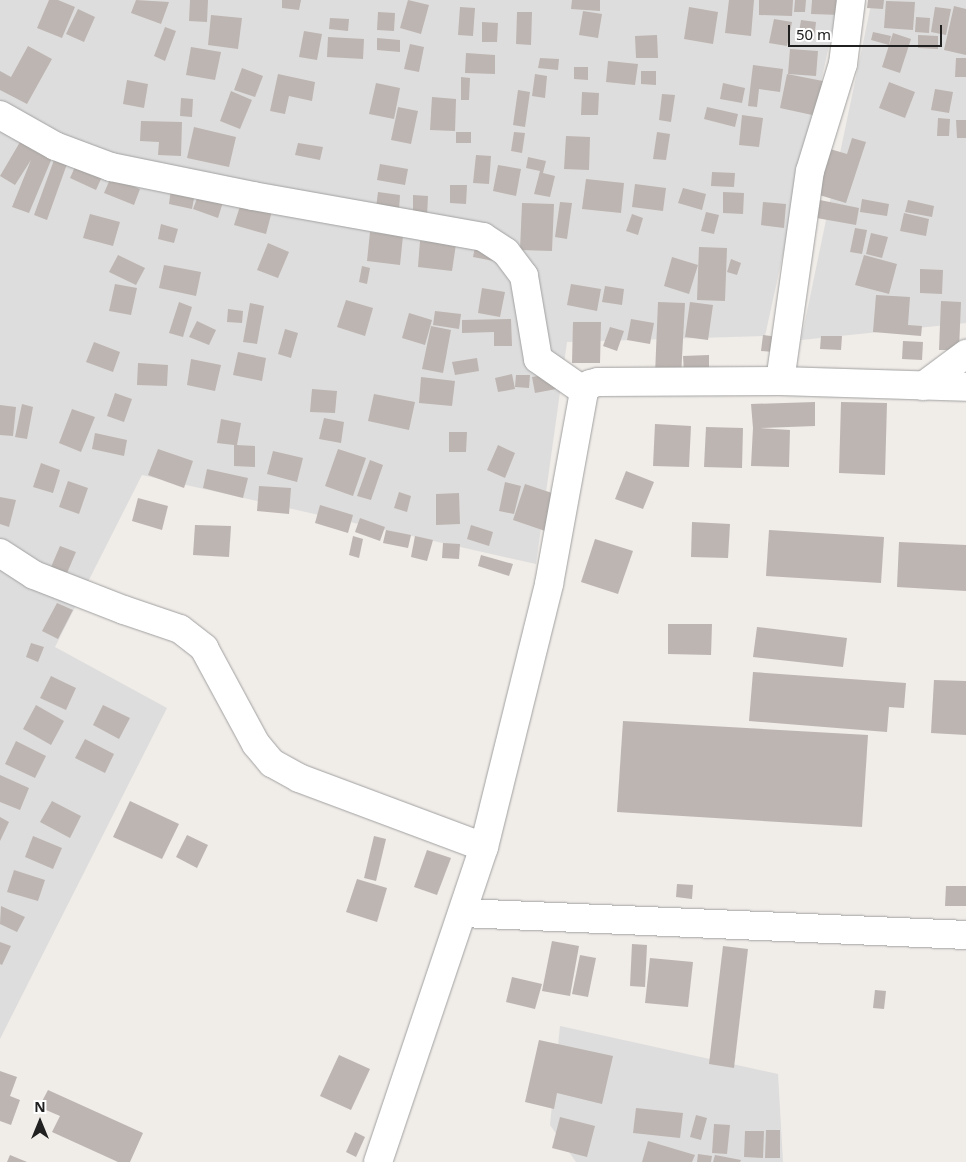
<!DOCTYPE html>
<style>
body{margin:0}
#map{position:relative;width:966px;height:1162px;overflow:hidden;background:#f0ece8;font-family:"Noto Sans",sans-serif}
div>[style]{position:absolute}
[style*='--x']{left:calc(var(--x)*1px);top:calc(var(--y)*1px);width:calc(var(--w)*1px);rotate:calc(var(--a)*1deg)}
.residential>*{inset:0;background:#dedddd}
.building>*{inset:0;background:#bdb5b1}
.roads{filter:drop-shadow(0 0 1px #a1a1a1) drop-shadow(0 0 1px #a1a1a1)}
.minor>*{height:28px;margin:-14px;padding:0 14px;transform-origin:14px;border-radius:14px;background:#fff}
span{translate:-50% -50%;white-space:nowrap;text-align:center;line-height:1.15;-webkit-text-stroke:4px #fff;paint-order:stroke}
.north{position:absolute;left:15px;top:1097px;width:50px;height:50px;-webkit-text-stroke:4px #fff;paint-order:stroke;rotate:0deg;font-size:14px;font-weight:700;line-height:20px;text-align:center;color:#202020}
.north::after{content:'';display:block;margin:auto;width:18px;height:22px;background:#202020;clip-path:polygon(50% 0,100% 100%,50% 72%,0 100%)}
.scale{position:absolute;left:788px;top:25px;width:154px;height:22px;box-sizing:border-box;border:2px solid #202020;border-top:0;padding-left:6px;font-size:15px;line-height:18px;white-space:nowrap;color:#202020;-webkit-text-stroke:4px #fff;paint-order:stroke}
</style>
<div id="map">
<div class="residential">
<i style="clip-path:polygon(0 0,839px 0,765px 336px,567px 342px,536px 564px,142px 475px,55px 647px,167px 708px,0 1039px)"></i>
<i style="clip-path:polygon(872px 0,966px 0,966px 323px,801px 340px)"></i>
<i style="clip-path:polygon(560px 1026px,778px 1074px,783px 1162px,576px 1162px,550px 1125px)"></i>
</div>
<div class="building">
<i style="clip-path:polygon(49px 0,58px 0,75px 7px,62px 38px,37px 28px)"></i>
<i style="clip-path:polygon(136px 0,169px 2px,161px 24px,131px 13px)"></i>
<i style="clip-path:polygon(190px 0,208px 0,207px 22px,189px 21px)"></i>
<i style="clip-path:polygon(282px 0,301px 0,299px 10px,282px 8px)"></i>
<i style="clip-path:polygon(408px 0,429px 5px,421px 34px,400px 28px)"></i>
<i style="clip-path:polygon(572px 0,600px 0,600px 11px,571px 9px)"></i>
<i style="clip-path:polygon(729px 0,754px 0,751px 36px,725px 33px)"></i>
<i style="clip-path:polygon(759px 0,793px 0,792px 16px,759px 15px)"></i>
<i style="clip-path:polygon(795px 0,806px 0,805px 12px,794px 12px)"></i>
<i style="clip-path:polygon(812px 0,842px 0,841px 15px,811px 14px)"></i>
<i style="clip-path:polygon(868px 0,884px 0,883px 9px,867px 8px)"></i>
<i style="clip-path:polygon(886px 1px,915px 2px,913px 30px,884px 28px)"></i>
<i style="clip-path:polygon(954px 6px,966px 9px,966px 55px,944px 50px)"></i>
<i style="clip-path:polygon(460px 7px,475px 8px,473px 36px,458px 35px)"></i>
<i style="clip-path:polygon(689px 7px,718px 12px,713px 44px,684px 39px)"></i>
<i style="clip-path:polygon(935px 7px,951px 9px,946px 35px,931px 32px)"></i>
<i style="clip-path:polygon(78px 9px,95px 17px,84px 42px,66px 34px)"></i>
<i style="clip-path:polygon(583px 11px,602px 14px,598px 38px,579px 35px)"></i>
<i style="clip-path:polygon(378px 12px,395px 13px,394px 31px,377px 30px)"></i>
<i style="clip-path:polygon(517px 12px,532px 12px,531px 45px,516px 44px)"></i>
<i style="clip-path:polygon(211px 15px,242px 18px,238px 49px,208px 45px)"></i>
<i style="clip-path:polygon(916px 17px,930px 18px,929px 33px,915px 32px)"></i>
<i style="clip-path:polygon(330px 18px,349px 19px,348px 31px,329px 29px)"></i>
<i style="clip-path:polygon(774px 19px,792px 22px,787px 46px,769px 43px)"></i>
<i style="clip-path:polygon(801px 20px,816px 22px,814px 40px,798px 38px)"></i>
<i style="clip-path:polygon(482px 22px,498px 23px,497px 42px,482px 42px)"></i>
<i style="clip-path:polygon(165px 27px,176px 31px,165px 61px,154px 56px)"></i>
<i style="clip-path:polygon(304px 31px,322px 34px,317px 60px,299px 57px)"></i>
<i style="clip-path:polygon(873px 32px,891px 36px,889px 45px,871px 40px)"></i>
<i style="clip-path:polygon(893px 33px,911px 39px,900px 73px,882px 67px)"></i>
<i style="clip-path:polygon(657px 35px,658px 58px,636px 58px,635px 36px)"></i>
<i style="clip-path:polygon(918px 35px,938px 36px,938px 49px,918px 48px)"></i>
<i style="clip-path:polygon(328px 37px,364px 39px,363px 59px,327px 57px)"></i>
<i style="clip-path:polygon(377px 38px,400px 40px,400px 52px,377px 50px)"></i>
<i style="clip-path:polygon(410px 44px,424px 47px,419px 72px,404px 69px)"></i>
<i style="clip-path:polygon(28px 46px,52px 59px,27px 104px,0 90px,0 71px,11px 77px)"></i>
<i style="clip-path:polygon(191px 47px,221px 52px,215px 80px,186px 75px)"></i>
<i style="clip-path:polygon(790px 49px,818px 51px,816px 76px,788px 74px)"></i>
<i style="clip-path:polygon(466px 53px,495px 55px,495px 74px,465px 73px)"></i>
<i style="clip-path:polygon(540px 58px,559px 59px,558px 70px,538px 68px)"></i>
<i style="clip-path:polygon(956px 58px,966px 58px,966px 77px,955px 77px)"></i>
<i style="clip-path:polygon(608px 61px,638px 64px,635px 85px,606px 82px)"></i>
<i style="clip-path:polygon(753px 65px,783px 69px,780px 92px,759px 89px,757px 107px,748px 106px)"></i>
<i style="clip-path:polygon(574px 67px,588px 67px,588px 80px,574px 79px)"></i>
<i style="clip-path:polygon(242px 68px,263px 76px,255px 97px,234px 90px)"></i>
<i style="clip-path:polygon(641px 71px,656px 71px,656px 85px,641px 84px)"></i>
<i style="clip-path:polygon(278px 74px,315px 82px,312px 101px,289px 96px,285px 114px,270px 111px)"></i>
<i style="clip-path:polygon(535px 74px,547px 76px,545px 98px,532px 96px)"></i>
<i style="clip-path:polygon(787px 74px,833px 83px,826px 118px,780px 108px)"></i>
<i style="clip-path:polygon(461px 77px,470px 78px,469px 100px,461px 100px)"></i>
<i style="clip-path:polygon(127px 80px,148px 84px,144px 108px,123px 104px)"></i>
<i style="clip-path:polygon(889px 82px,915px 92px,905px 118px,879px 108px)"></i>
<i style="clip-path:polygon(376px 83px,400px 88px,394px 119px,369px 114px)"></i>
<i style="clip-path:polygon(723px 83px,745px 88px,742px 103px,720px 99px)"></i>
<i style="clip-path:polygon(935px 89px,953px 92px,949px 113px,931px 110px)"></i>
<i style="clip-path:polygon(518px 90px,530px 92px,525px 127px,513px 125px)"></i>
<i style="clip-path:polygon(231px 91px,252px 100px,240px 129px,220px 121px)"></i>
<i style="clip-path:polygon(582px 92px,599px 93px,598px 115px,581px 115px)"></i>
<i style="clip-path:polygon(662px 94px,675px 95px,671px 122px,659px 120px)"></i>
<i style="clip-path:polygon(432px 97px,456px 99px,455px 131px,430px 130px)"></i>
<i style="clip-path:polygon(181px 98px,193px 99px,192px 117px,180px 116px)"></i>
<i style="clip-path:polygon(398px 107px,418px 111px,411px 144px,391px 140px)"></i>
<i style="clip-path:polygon(707px 107px,738px 114px,735px 127px,704px 119px)"></i>
<i style="clip-path:polygon(742px 115px,763px 118px,759px 147px,739px 145px)"></i>
<i style="clip-path:polygon(938px 118px,950px 119px,949px 136px,937px 136px)"></i>
<i style="clip-path:polygon(956px 120px,966px 120px,966px 138px,957px 138px)"></i>
<i style="clip-path:polygon(141px 121px,182px 122px,181px 156px,158px 155px,159px 142px,140px 141px)"></i>
<i style="clip-path:polygon(194px 127px,236px 137px,229px 167px,187px 158px)"></i>
<i style="clip-path:polygon(456px 132px,471px 132px,471px 143px,456px 143px)"></i>
<i style="clip-path:polygon(514px 132px,525px 133px,522px 153px,511px 151px)"></i>
<i style="clip-path:polygon(657px 132px,670px 134px,666px 160px,653px 159px)"></i>
<i style="clip-path:polygon(566px 136px,590px 137px,589px 170px,564px 169px)"></i>
<i style="clip-path:polygon(852px 138px,866px 142px,846px 203px,816px 194px,830px 149px,847px 154px)"></i>
<i style="clip-path:polygon(20px 142px,52px 158px,29px 213px,12px 207px,31px 160px,15px 185px,0 176px)"></i>
<i style="clip-path:polygon(298px 143px,323px 147px,320px 160px,295px 155px)"></i>
<i style="clip-path:polygon(476px 155px,491px 156px,489px 184px,473px 183px)"></i>
<i style="clip-path:polygon(528px 157px,546px 161px,543px 173px,555px 176px,550px 197px,534px 194px,540px 171px,526px 168px)"></i>
<i style="clip-path:polygon(79px 158px,105px 170px,96px 190px,70px 178px)"></i>
<i style="clip-path:polygon(54px 160px,67px 164px,47px 220px,34px 215px)"></i>
<i style="clip-path:polygon(380px 164px,408px 169px,405px 185px,377px 180px)"></i>
<i style="clip-path:polygon(498px 165px,521px 169px,516px 196px,493px 191px)"></i>
<i style="clip-path:polygon(712px 172px,735px 173px,734px 187px,711px 186px)"></i>
<i style="clip-path:polygon(111px 177px,140px 189px,134px 205px,104px 193px)"></i>
<i style="clip-path:polygon(586px 179px,624px 183px,621px 213px,582px 209px)"></i>
<i style="clip-path:polygon(635px 184px,666px 188px,663px 211px,632px 207px)"></i>
<i style="clip-path:polygon(450px 185px,467px 185px,466px 204px,450px 203px)"></i>
<i style="clip-path:polygon(683px 188px,706px 194px,702px 210px,678px 203px)"></i>
<i style="clip-path:polygon(171px 189px,195px 193px,192px 209px,169px 204px)"></i>
<i style="clip-path:polygon(378px 192px,400px 195px,399px 210px,376px 208px)"></i>
<i style="clip-path:polygon(723px 192px,744px 193px,743px 214px,723px 213px)"></i>
<i style="clip-path:polygon(199px 193px,223px 202px,218px 218px,193px 209px)"></i>
<i style="clip-path:polygon(413px 195px,428px 196px,427px 217px,413px 216px)"></i>
<i style="clip-path:polygon(815px 199px,859px 208px,856px 225px,811px 217px)"></i>
<i style="clip-path:polygon(862px 199px,889px 204px,887px 216px,860px 212px)"></i>
<i style="clip-path:polygon(908px 200px,934px 206px,932px 217px,905px 212px)"></i>
<i style="clip-path:polygon(560px 202px,572px 203px,567px 239px,555px 237px)"></i>
<i style="clip-path:polygon(763px 202px,786px 204px,784px 228px,761px 225px)"></i>
<i style="clip-path:polygon(241px 203px,272px 211px,266px 234px,234px 225px)"></i>
<i style="clip-path:polygon(522px 203px,554px 204px,552px 251px,520px 250px)"></i>
<i style="clip-path:polygon(706px 212px,719px 215px,714px 234px,701px 231px)"></i>
<i style="clip-path:polygon(904px 213px,929px 219px,926px 236px,900px 231px)"></i>
<i style="clip-path:polygon(90px 214px,120px 222px,113px 246px,83px 238px)"></i>
<i style="clip-path:polygon(632px 214px,643px 218px,638px 235px,626px 231px)"></i>
<i style="clip-path:polygon(161px 224px,178px 229px,174px 243px,158px 239px)"></i>
<i style="clip-path:polygon(855px 228px,867px 230px,862px 254px,850px 252px)"></i>
<i style="clip-path:polygon(370px 232px,403px 236px,400px 265px,367px 261px)"></i>
<i style="clip-path:polygon(871px 233px,888px 237px,882px 258px,866px 254px)"></i>
<i style="clip-path:polygon(420px 241px,456px 244px,452px 271px,418px 267px)"></i>
<i style="clip-path:polygon(476px 242px,499px 262px,473px 257px)"></i>
<i style="clip-path:polygon(268px 243px,289px 252px,278px 278px,257px 270px)"></i>
<i style="clip-path:polygon(699px 247px,727px 248px,725px 301px,697px 300px)"></i>
<i style="clip-path:polygon(118px 255px,145px 268px,136px 285px,109px 272px)"></i>
<i style="clip-path:polygon(864px 255px,897px 264px,889px 294px,855px 285px)"></i>
<i style="clip-path:polygon(672px 257px,698px 265px,689px 294px,664px 286px)"></i>
<i style="clip-path:polygon(731px 259px,741px 263px,737px 275px,727px 272px)"></i>
<i style="clip-path:polygon(164px 265px,201px 272px,196px 296px,159px 288px)"></i>
<i style="clip-path:polygon(362px 266px,370px 268px,367px 284px,359px 282px)"></i>
<i style="clip-path:polygon(920px 269px,943px 270px,942px 294px,920px 293px)"></i>
<i style="clip-path:polygon(115px 284px,137px 288px,131px 315px,109px 311px)"></i>
<i style="clip-path:polygon(571px 284px,601px 289px,597px 311px,567px 305px)"></i>
<i style="clip-path:polygon(605px 286px,624px 289px,622px 305px,602px 302px)"></i>
<i style="clip-path:polygon(482px 288px,505px 292px,500px 317px,478px 313px)"></i>
<i style="clip-path:polygon(876px 295px,910px 297px,908px 325px,922px 326px,921px 336px,873px 332px)"></i>
<i style="clip-path:polygon(346px 300px,373px 308px,365px 336px,337px 327px)"></i>
<i style="clip-path:polygon(941px 301px,961px 302px,959px 350px,939px 350px)"></i>
<i style="clip-path:polygon(179px 302px,192px 307px,183px 337px,169px 333px)"></i>
<i style="clip-path:polygon(658px 302px,685px 303px,681px 376px,655px 375px)"></i>
<i style="clip-path:polygon(690px 302px,713px 305px,708px 340px,685px 337px)"></i>
<i style="clip-path:polygon(250px 303px,264px 306px,257px 344px,243px 342px)"></i>
<i style="clip-path:polygon(228px 309px,243px 311px,242px 323px,227px 322px)"></i>
<i style="clip-path:polygon(435px 311px,461px 314px,459px 329px,433px 325px)"></i>
<i style="clip-path:polygon(409px 313px,432px 320px,425px 345px,402px 338px)"></i>
<i style="clip-path:polygon(511px 319px,512px 346px,494px 346px,494px 332px,462px 333px,462px 320px)"></i>
<i style="clip-path:polygon(631px 319px,654px 323px,650px 344px,627px 340px)"></i>
<i style="clip-path:polygon(197px 321px,216px 330px,209px 345px,189px 337px)"></i>
<i style="clip-path:polygon(573px 322px,601px 322px,600px 363px,572px 363px)"></i>
<i style="clip-path:polygon(431px 326px,451px 330px,443px 373px,422px 369px)"></i>
<i style="clip-path:polygon(610px 327px,624px 331px,617px 351px,603px 346px)"></i>
<i style="clip-path:polygon(285px 329px,298px 333px,291px 358px,278px 354px)"></i>
<i style="clip-path:polygon(763px 335px,786px 338px,784px 353px,761px 351px)"></i>
<i style="clip-path:polygon(821px 336px,842px 336px,841px 350px,820px 349px)"></i>
<i style="clip-path:polygon(903px 341px,923px 342px,922px 360px,902px 359px)"></i>
<i style="clip-path:polygon(94px 342px,120px 352px,113px 372px,86px 362px)"></i>
<i style="clip-path:polygon(238px 352px,266px 358px,262px 381px,233px 375px)"></i>
<i style="clip-path:polygon(709px 355px,709px 372px,684px 373px,683px 356px)"></i>
<i style="clip-path:polygon(477px 358px,479px 371px,455px 375px,452px 362px)"></i>
<i style="clip-path:polygon(191px 359px,221px 365px,215px 391px,187px 385px)"></i>
<i style="clip-path:polygon(138px 363px,168px 365px,167px 386px,137px 385px)"></i>
<i style="clip-path:polygon(564px 372px,567px 387px,535px 393px,532px 377px)"></i>
<i style="clip-path:polygon(512px 374px,515px 389px,498px 392px,495px 378px)"></i>
<i style="clip-path:polygon(516px 375px,530px 375px,529px 388px,515px 387px)"></i>
<i style="clip-path:polygon(421px 377px,455px 381px,452px 406px,419px 403px)"></i>
<i style="clip-path:polygon(312px 389px,337px 391px,335px 413px,310px 412px)"></i>
<i style="clip-path:polygon(115px 393px,132px 399px,124px 422px,107px 416px)"></i>
<i style="clip-path:polygon(374px 394px,415px 402px,409px 430px,368px 421px)"></i>
<i style="clip-path:polygon(815px 402px,815px 426px,760px 428px,790px 430px,789px 467px,751px 466px,753px 428px,751px 404px)"></i>
<i style="clip-path:polygon(841px 402px,887px 403px,885px 475px,839px 473px)"></i>
<i style="clip-path:polygon(22px 404px,33px 407px,27px 439px,15px 437px)"></i>
<i style="clip-path:polygon(0 405px,16px 407px,13px 436px,0 435px)"></i>
<i style="clip-path:polygon(72px 409px,95px 417px,81px 452px,59px 443px)"></i>
<i style="clip-path:polygon(324px 418px,344px 422px,341px 443px,319px 439px)"></i>
<i style="clip-path:polygon(221px 419px,241px 423px,237px 445px,255px 446px,255px 467px,234px 466px,234px 445px,217px 443px)"></i>
<i style="clip-path:polygon(655px 424px,691px 426px,689px 467px,653px 466px)"></i>
<i style="clip-path:polygon(706px 427px,743px 428px,742px 468px,704px 467px)"></i>
<i style="clip-path:polygon(449px 432px,467px 432px,466px 452px,449px 452px)"></i>
<i style="clip-path:polygon(95px 433px,127px 440px,124px 456px,92px 449px)"></i>
<i style="clip-path:polygon(498px 445px,515px 453px,505px 478px,487px 470px)"></i>
<i style="clip-path:polygon(158px 449px,193px 461px,184px 488px,148px 475px)"></i>
<i style="clip-path:polygon(338px 449px,366px 458px,353px 496px,325px 486px)"></i>
<i style="clip-path:polygon(273px 451px,303px 458px,297px 482px,267px 474px)"></i>
<i style="clip-path:polygon(370px 460px,383px 465px,371px 500px,357px 496px)"></i>
<i style="clip-path:polygon(41px 463px,60px 470px,53px 493px,33px 487px)"></i>
<i style="clip-path:polygon(207px 469px,248px 478px,243px 498px,203px 488px)"></i>
<i style="clip-path:polygon(626px 471px,654px 482px,643px 509px,615px 499px)"></i>
<i style="clip-path:polygon(68px 481px,88px 488px,79px 514px,59px 507px)"></i>
<i style="clip-path:polygon(505px 482px,521px 486px,514px 514px,499px 511px)"></i>
<i style="clip-path:polygon(525px 484px,564px 497px,551px 533px,513px 520px)"></i>
<i style="clip-path:polygon(259px 486px,291px 488px,289px 514px,257px 511px)"></i>
<i style="clip-path:polygon(399px 492px,411px 496px,407px 512px,394px 508px)"></i>
<i style="clip-path:polygon(459px 493px,460px 524px,436px 525px,436px 494px)"></i>
<i style="clip-path:polygon(0 497px,16px 500px,9px 527px,0 524px)"></i>
<i style="clip-path:polygon(138px 498px,168px 506px,162px 530px,132px 521px)"></i>
<i style="clip-path:polygon(320px 505px,353px 515px,348px 533px,315px 523px)"></i>
<i style="clip-path:polygon(360px 518px,385px 527px,380px 541px,355px 532px)"></i>
<i style="clip-path:polygon(692px 522px,730px 524px,728px 558px,691px 557px)"></i>
<i style="clip-path:polygon(195px 525px,231px 526px,229px 557px,193px 555px)"></i>
<i style="clip-path:polygon(471px 525px,493px 532px,489px 546px,467px 539px)"></i>
<i style="clip-path:polygon(386px 530px,411px 535px,408px 548px,383px 543px)"></i>
<i style="clip-path:polygon(769px 530px,884px 537px,881px 583px,766px 576px)"></i>
<i style="clip-path:polygon(353px 536px,363px 539px,359px 558px,349px 555px)"></i>
<i style="clip-path:polygon(415px 536px,433px 540px,427px 561px,411px 557px)"></i>
<i style="clip-path:polygon(595px 539px,633px 551px,618px 594px,581px 582px)"></i>
<i style="clip-path:polygon(899px 542px,966px 545px,966px 591px,897px 587px)"></i>
<i style="clip-path:polygon(443px 543px,460px 544px,459px 559px,442px 558px)"></i>
<i style="clip-path:polygon(60px 546px,76px 552px,67px 573px,51px 567px)"></i>
<i style="clip-path:polygon(481px 555px,513px 564px,509px 576px,478px 566px)"></i>
<i style="clip-path:polygon(57px 603px,73px 610px,58px 639px,42px 631px)"></i>
<i style="clip-path:polygon(668px 624px,712px 624px,711px 655px,668px 654px)"></i>
<i style="clip-path:polygon(757px 627px,847px 638px,843px 667px,753px 657px)"></i>
<i style="clip-path:polygon(31px 643px,44px 647px,38px 662px,26px 657px)"></i>
<i style="clip-path:polygon(753px 672px,906px 683px,904px 708px,889px 707px,887px 732px,749px 721px)"></i>
<i style="clip-path:polygon(51px 676px,76px 688px,66px 710px,40px 698px)"></i>
<i style="clip-path:polygon(934px 680px,966px 681px,966px 735px,931px 733px)"></i>
<i style="clip-path:polygon(36px 705px,64px 721px,51px 745px,23px 729px)"></i>
<i style="clip-path:polygon(103px 705px,130px 718px,119px 739px,93px 725px)"></i>
<i style="clip-path:polygon(623px 721px,868px 735px,862px 827px,617px 812px)"></i>
<i style="clip-path:polygon(85px 739px,114px 754px,105px 773px,75px 758px)"></i>
<i style="clip-path:polygon(16px 741px,46px 756px,35px 778px,5px 764px)"></i>
<i style="clip-path:polygon(0 775px,29px 788px,20px 810px,0 802px)"></i>
<i style="clip-path:polygon(52px 801px,81px 816px,70px 838px,40px 822px)"></i>
<i style="clip-path:polygon(130px 801px,179px 824px,162px 859px,113px 837px)"></i>
<i style="clip-path:polygon(0 817px,9px 822px,0 841px)"></i>
<i style="clip-path:polygon(187px 835px,208px 845px,197px 868px,176px 857px)"></i>
<i style="clip-path:polygon(33px 836px,62px 848px,53px 869px,25px 857px)"></i>
<i style="clip-path:polygon(374px 836px,386px 839px,376px 881px,364px 878px)"></i>
<i style="clip-path:polygon(427px 850px,451px 858px,437px 895px,414px 887px)"></i>
<i style="clip-path:polygon(14px 870px,45px 880px,38px 901px,7px 892px)"></i>
<i style="clip-path:polygon(357px 879px,387px 888px,377px 922px,346px 912px)"></i>
<i style="clip-path:polygon(677px 884px,693px 885px,692px 899px,676px 897px)"></i>
<i style="clip-path:polygon(946px 886px,966px 886px,966px 906px,945px 906px)"></i>
<i style="clip-path:polygon(1px 906px,25px 917px,17px 932px,0 924px)"></i>
<i style="clip-path:polygon(552px 941px,579px 946px,570px 996px,542px 991px)"></i>
<i style="clip-path:polygon(0 942px,11px 946px,2px 965px,0 964px)"></i>
<i style="clip-path:polygon(632px 944px,647px 945px,645px 987px,630px 986px)"></i>
<i style="clip-path:polygon(723px 946px,748px 949px,734px 1068px,709px 1064px)"></i>
<i style="clip-path:polygon(580px 955px,596px 958px,588px 997px,572px 994px)"></i>
<i style="clip-path:polygon(650px 958px,693px 962px,688px 1007px,645px 1003px)"></i>
<i style="clip-path:polygon(512px 977px,542px 984px,535px 1009px,506px 1002px)"></i>
<i style="clip-path:polygon(875px 990px,886px 991px,884px 1009px,873px 1008px)"></i>
<i style="clip-path:polygon(539px 1040px,613px 1056px,602px 1104px,557px 1093px,554px 1109px,525px 1102px)"></i>
<i style="clip-path:polygon(339px 1055px,370px 1069px,351px 1110px,320px 1096px)"></i>
<i style="clip-path:polygon(0 1071px,17px 1077px,10px 1096px,20px 1100px,11px 1125px,0 1121px)"></i>
<i style="clip-path:polygon(48px 1090px,143px 1133px,130px 1162px,118px 1162px,52px 1132px,60px 1116px,39px 1107px)"></i>
<i style="clip-path:polygon(636px 1108px,683px 1113px,680px 1138px,633px 1133px)"></i>
<i style="clip-path:polygon(696px 1115px,707px 1118px,701px 1140px,690px 1137px)"></i>
<i style="clip-path:polygon(560px 1117px,595px 1126px,587px 1157px,552px 1148px)"></i>
<i style="clip-path:polygon(714px 1124px,730px 1125px,727px 1154px,712px 1153px)"></i>
<i style="clip-path:polygon(766px 1130px,780px 1130px,780px 1158px,765px 1158px)"></i>
<i style="clip-path:polygon(745px 1131px,764px 1131px,763px 1158px,744px 1157px)"></i>
<i style="clip-path:polygon(355px 1132px,365px 1137px,356px 1157px,346px 1152px)"></i>
<i style="clip-path:polygon(648px 1141px,695px 1155px,692px 1162px,642px 1162px)"></i>
<i style="clip-path:polygon(698px 1154px,712px 1156px,711px 1162px,697px 1162px)"></i>
<i style="clip-path:polygon(10px 1155px,27px 1162px,7px 1162px)"></i>
<i style="clip-path:polygon(715px 1155px,741px 1160px,740px 1162px,713px 1162px)"></i>
</div>
<div class="roads">
<div class="minor">
<i style="--x:0;--y:115;--w:63;--a:29.4"></i>
<i style="--x:55;--y:146;--w:60;--a:20.6"></i>
<i style="--x:111;--y:167;--w:145;--a:11.5"></i>
<i style="--x:253;--y:196;--w:234;--a:10.1"></i>
<i style="--x:483;--y:237;--w:27;--a:33"></i>
<i style="--x:506;--y:252;--w:30;--a:53"></i>
<i style="--x:524;--y:276;--w:84;--a:80.4"></i>
<i style="--x:538;--y:359;--w:56;--a:34.8"></i>
<i style="--x:780;--y:381;--w:212;--a:-81.9"></i>
<i style="--x:810;--y:171;--w:112;--a:-72.9"></i>
<i style="--x:843;--y:64;--w:64;--a:-82.9"></i>
<i style="--x:923;--y:386;--w:54;--a:-36.7"></i>
<i style="--x:0;--y:553;--w:40;--a:32.9"></i>
<i style="--x:34;--y:575;--w:97;--a:21.3"></i>
<i style="--x:124;--y:610;--w:59;--a:18.7"></i>
<i style="--x:180;--y:629;--w:31;--a:38"></i>
<i style="--x:204;--y:648;--w:109;--a:61.6"></i>
<i style="--x:256;--y:744;--w:25;--a:50"></i>
<i style="--x:272;--y:763;--w:31;--a:29"></i>
<i style="--x:299;--y:778;--w:197;--a:20.5"></i>
<i style="--x:463;--y:913;--w:503;--a:2.5"></i>
<i style="--x:378;--y:1162;--w:332;--a:-71.4"></i>
<i style="--x:484;--y:847;--w:271;--a:-76.1"></i>
<i style="--x:549;--y:584;--w:196;--a:-79.7"></i>
<i style="--x:584;--y:391;--w:9;--a:-49"></i>
<i style="--x:590;--y:384;--w:8;--a:-14"></i>
<i style="--x:598;--y:382;--w:182;--a:-0.3"></i>
<i style="--x:780;--y:381;--w:186;--a:1.8"></i>
</div>
</div>
<div class="north">N</div>
<div class="scale">50 m</div>
</div>
